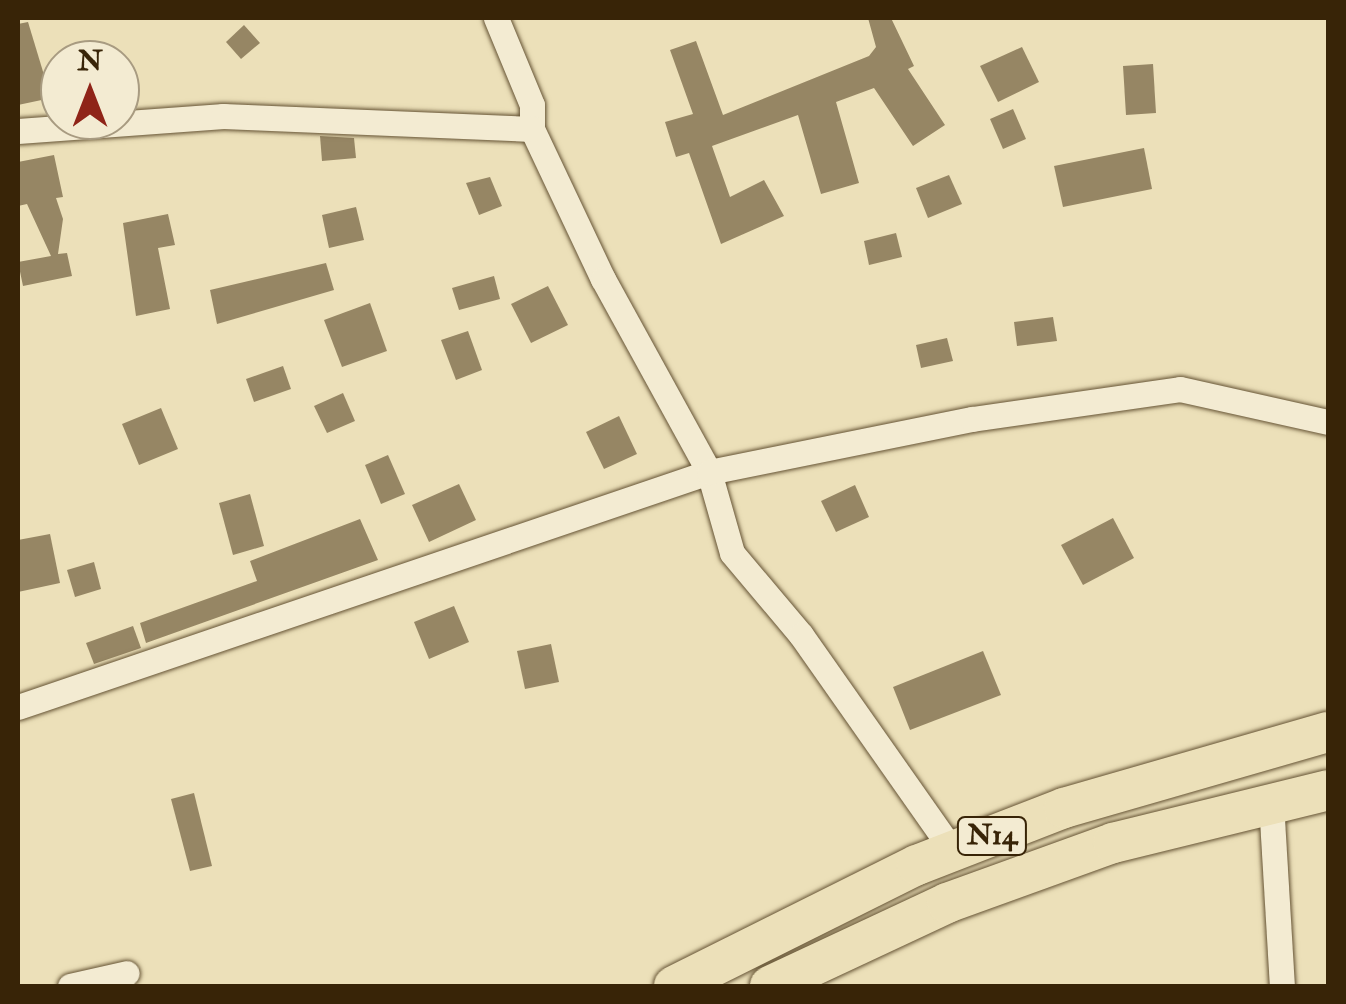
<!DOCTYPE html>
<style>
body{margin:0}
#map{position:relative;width:1346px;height:1004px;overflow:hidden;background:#ece0b9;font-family:"IM FELL Double Pica",serif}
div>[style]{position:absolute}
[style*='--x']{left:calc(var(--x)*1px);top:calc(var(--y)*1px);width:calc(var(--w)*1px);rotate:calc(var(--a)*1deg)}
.building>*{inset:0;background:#968664}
.roads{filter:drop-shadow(0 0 2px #655334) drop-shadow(0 0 2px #655334)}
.minor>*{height:25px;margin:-12.5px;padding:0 12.5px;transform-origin:12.5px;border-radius:12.5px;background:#f3ebd2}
.primary>*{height:40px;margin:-20px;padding:0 20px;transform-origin:20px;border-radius:20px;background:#ece0b9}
span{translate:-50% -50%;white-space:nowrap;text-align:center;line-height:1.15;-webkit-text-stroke:8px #f3ebd2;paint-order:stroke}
.shield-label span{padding:2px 8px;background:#f3ebd2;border:2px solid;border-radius:8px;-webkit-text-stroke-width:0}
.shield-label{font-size:28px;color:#382407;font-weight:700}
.frame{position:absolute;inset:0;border:20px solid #382407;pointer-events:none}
.north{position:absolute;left:40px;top:40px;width:100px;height:100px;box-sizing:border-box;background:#f3ebd2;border:2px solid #a89b81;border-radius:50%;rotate:0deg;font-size:28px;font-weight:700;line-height:40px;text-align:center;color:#382407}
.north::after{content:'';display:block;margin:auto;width:35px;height:45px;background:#8f2418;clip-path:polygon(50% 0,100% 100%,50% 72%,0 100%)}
</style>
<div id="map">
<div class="building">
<i style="clip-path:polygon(868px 18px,891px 18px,914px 66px,908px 69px,945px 125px,913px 146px,874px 88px,836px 102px,859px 183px,821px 194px,798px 115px,712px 146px,730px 197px,764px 180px,784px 216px,721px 244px,689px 153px,676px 157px,665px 122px,693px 114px,670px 50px,696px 41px,723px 115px,869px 56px,876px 47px)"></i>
<i style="clip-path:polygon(28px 22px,51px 98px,18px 105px,18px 24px)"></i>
<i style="clip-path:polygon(244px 25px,260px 43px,241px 59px,226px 42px)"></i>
<i style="clip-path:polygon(1022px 47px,1039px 82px,998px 102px,980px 66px)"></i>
<i style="clip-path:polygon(1153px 64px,1156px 113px,1126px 115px,1123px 66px)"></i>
<i style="clip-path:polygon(1013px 109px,1026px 139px,1003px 149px,990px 119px)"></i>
<i style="clip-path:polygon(320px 136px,354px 138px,356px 158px,322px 161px)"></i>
<i style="clip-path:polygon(1144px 148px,1152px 189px,1063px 207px,1054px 166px)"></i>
<i style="clip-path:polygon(54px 155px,63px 197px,56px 198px,63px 219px,58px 254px,67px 253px,72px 276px,23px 286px,18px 262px,51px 256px,27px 204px,18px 206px,18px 162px)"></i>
<i style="clip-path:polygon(949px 175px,962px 204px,928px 218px,916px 188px)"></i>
<i style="clip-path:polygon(490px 177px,502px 206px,479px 215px,466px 183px)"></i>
<i style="clip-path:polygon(356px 207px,364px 240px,329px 248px,322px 215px)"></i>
<i style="clip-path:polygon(168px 214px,175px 245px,158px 248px,170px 309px,136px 316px,123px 223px)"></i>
<i style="clip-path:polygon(896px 233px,902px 257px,869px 265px,864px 241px)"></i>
<i style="clip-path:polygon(326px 263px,334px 290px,217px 324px,210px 290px)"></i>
<i style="clip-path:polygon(494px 276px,500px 299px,459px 310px,452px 288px)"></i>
<i style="clip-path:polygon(548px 286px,568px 325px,531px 343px,511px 304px)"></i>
<i style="clip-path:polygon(370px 303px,387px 351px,342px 367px,324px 320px)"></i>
<i style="clip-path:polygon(1053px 317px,1057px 341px,1017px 346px,1014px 322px)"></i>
<i style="clip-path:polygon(468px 331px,482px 370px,456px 380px,441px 340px)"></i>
<i style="clip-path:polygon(947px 338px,953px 361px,921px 368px,916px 345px)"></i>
<i style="clip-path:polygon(283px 366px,291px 389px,254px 402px,246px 379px)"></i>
<i style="clip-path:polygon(343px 393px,355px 421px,327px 433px,314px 406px)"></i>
<i style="clip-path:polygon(161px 408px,178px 449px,139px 465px,122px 424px)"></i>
<i style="clip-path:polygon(619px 416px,637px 454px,604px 469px,586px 432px)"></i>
<i style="clip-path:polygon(388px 455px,405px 494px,381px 504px,365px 465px)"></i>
<i style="clip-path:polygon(459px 484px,476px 520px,429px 542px,412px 505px)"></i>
<i style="clip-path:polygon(855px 485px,869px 517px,836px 532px,821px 501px)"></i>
<i style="clip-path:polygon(250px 494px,264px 546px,233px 555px,219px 503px)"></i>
<i style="clip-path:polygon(1113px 518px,1134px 558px,1083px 585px,1061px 545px)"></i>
<i style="clip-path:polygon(360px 519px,378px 560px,146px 643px,140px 623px,257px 581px,250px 561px)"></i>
<i style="clip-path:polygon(50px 534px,60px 583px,18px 592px,18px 540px)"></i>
<i style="clip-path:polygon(94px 562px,101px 589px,75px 597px,67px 570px)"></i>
<i style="clip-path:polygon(454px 606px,469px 642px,429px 659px,414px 622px)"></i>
<i style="clip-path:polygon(133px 626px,141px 648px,94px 664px,86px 643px)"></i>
<i style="clip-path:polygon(551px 644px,559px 682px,525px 689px,517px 651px)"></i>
<i style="clip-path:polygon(983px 651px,1001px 695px,910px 730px,893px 687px)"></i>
<i style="clip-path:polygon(194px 793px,212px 866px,190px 871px,171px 799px)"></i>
</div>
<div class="roads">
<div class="minor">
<i style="--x:496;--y:18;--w:94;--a:67.5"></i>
<i style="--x:532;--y:105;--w:24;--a:90"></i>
<i style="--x:532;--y:129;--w:166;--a:64.7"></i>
<i style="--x:603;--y:279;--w:220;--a:61.2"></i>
<i style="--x:709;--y:472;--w:84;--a:74.1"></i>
<i style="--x:732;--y:553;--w:107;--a:49.9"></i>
<i style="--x:801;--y:635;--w:264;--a:54.9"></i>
<i style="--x:18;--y:131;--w:206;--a:-4.2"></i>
<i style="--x:223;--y:116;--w:309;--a:2.4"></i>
<i style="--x:18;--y:707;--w:730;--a:-18.78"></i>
<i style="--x:709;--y:472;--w:268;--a:-11.4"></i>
<i style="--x:972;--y:419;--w:210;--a:-8.2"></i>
<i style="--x:1180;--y:389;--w:152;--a:12.6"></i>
<i style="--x:1271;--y:802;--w:184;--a:86.6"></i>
<i style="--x:70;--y:986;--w:58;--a:-12.8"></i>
</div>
<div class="primary">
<i style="--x:674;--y:986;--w:271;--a:-26.5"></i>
<i style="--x:917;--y:865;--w:158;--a:-21.2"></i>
<i style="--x:1064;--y:808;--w:275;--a:-16.1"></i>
<i style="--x:770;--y:986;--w:195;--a:-25.1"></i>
<i style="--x:947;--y:903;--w:177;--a:-19.9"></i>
<i style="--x:1113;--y:843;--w:221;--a:-13.8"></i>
</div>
</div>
<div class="shield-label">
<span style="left:992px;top:836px">N14</span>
</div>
<div class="frame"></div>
<div class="north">N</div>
</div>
